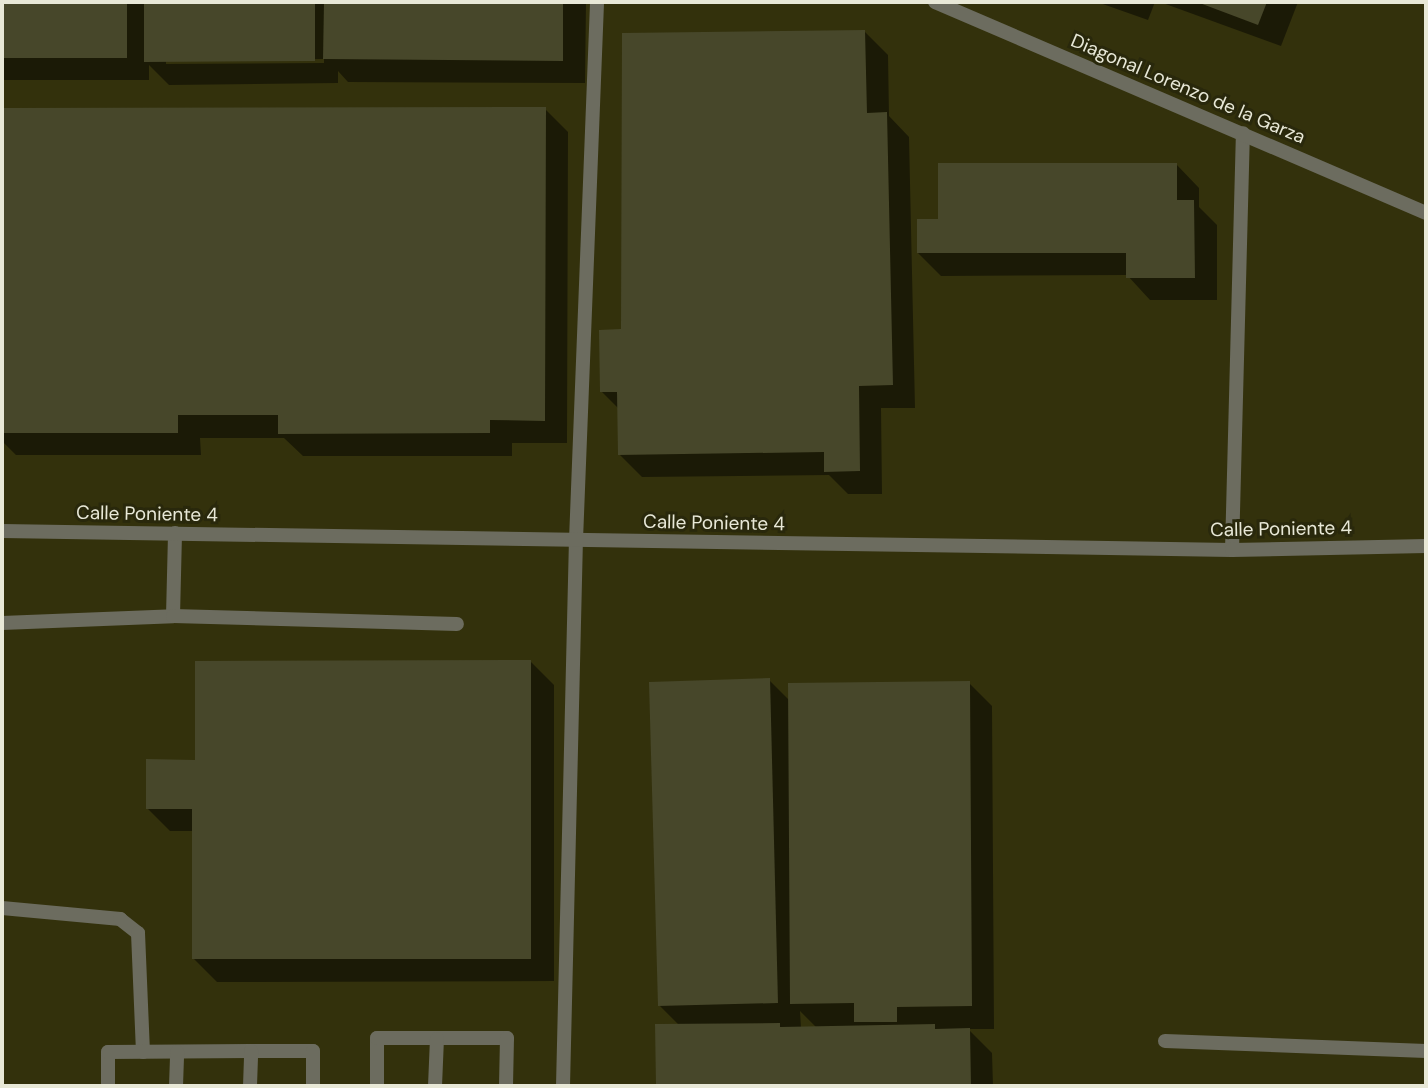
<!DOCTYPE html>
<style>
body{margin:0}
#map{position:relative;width:1428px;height:1088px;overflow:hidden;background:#29280c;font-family:"DM Sans",sans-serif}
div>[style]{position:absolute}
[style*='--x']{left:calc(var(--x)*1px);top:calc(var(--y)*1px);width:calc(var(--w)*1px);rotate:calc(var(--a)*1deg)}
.built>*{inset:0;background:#33310c}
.shadow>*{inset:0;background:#0007}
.building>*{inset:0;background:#47472a}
.lane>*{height:14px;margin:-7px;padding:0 7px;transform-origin:7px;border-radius:7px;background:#6c6c5f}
.street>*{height:14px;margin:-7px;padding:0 7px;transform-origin:7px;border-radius:7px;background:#6c6c5f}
span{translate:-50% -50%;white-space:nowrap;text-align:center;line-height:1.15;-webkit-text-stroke:6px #29280c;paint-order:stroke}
.street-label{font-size:19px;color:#e8e8d7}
.frame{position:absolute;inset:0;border:4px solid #e8e8d7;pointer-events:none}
</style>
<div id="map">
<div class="built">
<i style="clip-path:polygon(2px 2px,1426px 2px,1426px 1086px,2px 1086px)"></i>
</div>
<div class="shadow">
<i style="clip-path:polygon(evenodd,2px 2px,586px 2px,585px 83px,348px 82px,338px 71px,338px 83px,169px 85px,149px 65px,149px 80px,4px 80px,2px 2px,324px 59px,324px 63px,166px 64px,166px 60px,324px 59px)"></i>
<i style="clip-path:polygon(1097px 2px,1155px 2px,1148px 20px)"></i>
<i style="clip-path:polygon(1160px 2px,1298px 2px,1281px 46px)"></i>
<i style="clip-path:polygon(865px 32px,888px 55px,889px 116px,909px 137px,915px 408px,881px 408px,882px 494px,848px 494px,829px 475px,642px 477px,619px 454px,619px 409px,602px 392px,623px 331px)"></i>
<i style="clip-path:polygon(2px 109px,545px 109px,568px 132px,567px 443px,512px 443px,512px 456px,303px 456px,284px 438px,200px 438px,201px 455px,16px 455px,2px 441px)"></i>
<i style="clip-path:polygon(1176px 164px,1199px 188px,1199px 207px,1217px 225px,1217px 300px,1150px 300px,1127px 275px,941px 276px,918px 253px,939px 220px)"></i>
<i style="clip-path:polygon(531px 662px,554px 685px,554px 981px,217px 982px,194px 959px,194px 831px,170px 831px,147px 808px,197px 761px)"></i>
<i style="clip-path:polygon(evenodd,769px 680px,790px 701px,969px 683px,992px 706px,994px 1029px,968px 1029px,992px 1053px,993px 1086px,657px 1086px,656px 1026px,680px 1026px,660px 1006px,769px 680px,800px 1011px,817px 1028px,801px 1028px,800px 1011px)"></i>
</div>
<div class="building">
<i style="clip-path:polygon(2px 2px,127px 2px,127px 58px,2px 58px)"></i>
<i style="clip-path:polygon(144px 2px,315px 2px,315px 61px,144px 62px)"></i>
<i style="clip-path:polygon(324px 2px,563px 2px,563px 61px,323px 59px)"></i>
<i style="clip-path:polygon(1197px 2px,1267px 2px,1258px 25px)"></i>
<i style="clip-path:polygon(865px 30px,867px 113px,887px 112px,893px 385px,859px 386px,860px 471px,824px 472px,824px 452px,618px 455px,617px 392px,600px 392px,599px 330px,621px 329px,622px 33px)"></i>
<i style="clip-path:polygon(546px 107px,545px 421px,490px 420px,490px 433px,278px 434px,278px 415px,178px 415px,178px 433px,2px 433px,2px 108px)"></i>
<i style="clip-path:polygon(938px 163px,1177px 163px,1177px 200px,1194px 200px,1195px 278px,1126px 278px,1126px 253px,917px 253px,917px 219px,938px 219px)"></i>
<i style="clip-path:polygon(531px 660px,531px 959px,192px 959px,192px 809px,146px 809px,146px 759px,195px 760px,195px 661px)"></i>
<i style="clip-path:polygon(770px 678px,778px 1003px,658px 1006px,649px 682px)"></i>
<i style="clip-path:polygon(970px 681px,972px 1006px,897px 1007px,897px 1022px,854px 1022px,854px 1003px,790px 1004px,788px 683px)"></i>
<i style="clip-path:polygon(780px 1023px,780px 1027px,935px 1024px,935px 1029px,970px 1028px,971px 1086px,656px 1086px,655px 1024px)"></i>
</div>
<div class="lane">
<i style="--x:1232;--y:550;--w:417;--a:-88.5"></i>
<i style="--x:173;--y:616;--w:83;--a:-88.6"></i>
<i style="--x:2;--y:623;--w:171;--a:-2.3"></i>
<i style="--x:173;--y:616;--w:284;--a:1.6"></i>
<i style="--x:2;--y:908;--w:119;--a:5.3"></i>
<i style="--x:120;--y:919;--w:23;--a:38"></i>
<i style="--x:138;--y:933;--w:119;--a:87.6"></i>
<i style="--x:1165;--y:1041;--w:261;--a:2.2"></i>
<i style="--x:108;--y:1086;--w:34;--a:-90"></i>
<i style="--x:108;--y:1052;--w:143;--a:-0.4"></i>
<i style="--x:251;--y:1051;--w:62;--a:0"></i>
<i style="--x:313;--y:1051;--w:35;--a:90"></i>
<i style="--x:176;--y:1086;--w:34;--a:-88"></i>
<i style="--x:250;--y:1086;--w:35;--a:-88"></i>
<i style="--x:377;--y:1086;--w:48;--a:-90"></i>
<i style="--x:377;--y:1038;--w:130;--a:0"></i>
<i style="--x:507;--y:1038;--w:48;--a:91.2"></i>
<i style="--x:435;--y:1086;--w:47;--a:-87.6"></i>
<i style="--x:563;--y:1086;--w:546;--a:-88.64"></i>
<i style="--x:576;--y:540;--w:538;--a:-87.76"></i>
</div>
<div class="street">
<i style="--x:935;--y:2;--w:534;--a:23.25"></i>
<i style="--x:2;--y:531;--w:1230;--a:0.88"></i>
<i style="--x:1232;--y:550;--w:194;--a:-1.2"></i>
</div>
<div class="street-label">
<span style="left:1188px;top:89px;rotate:23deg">Diagonal Lorenzo de la Garza</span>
<span style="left:147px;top:514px;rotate:1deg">Calle Poniente 4</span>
<span style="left:714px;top:523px;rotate:1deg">Calle Poniente 4</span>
<span style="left:1281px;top:529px;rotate:-1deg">Calle Poniente 4</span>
</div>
<div class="frame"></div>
</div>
